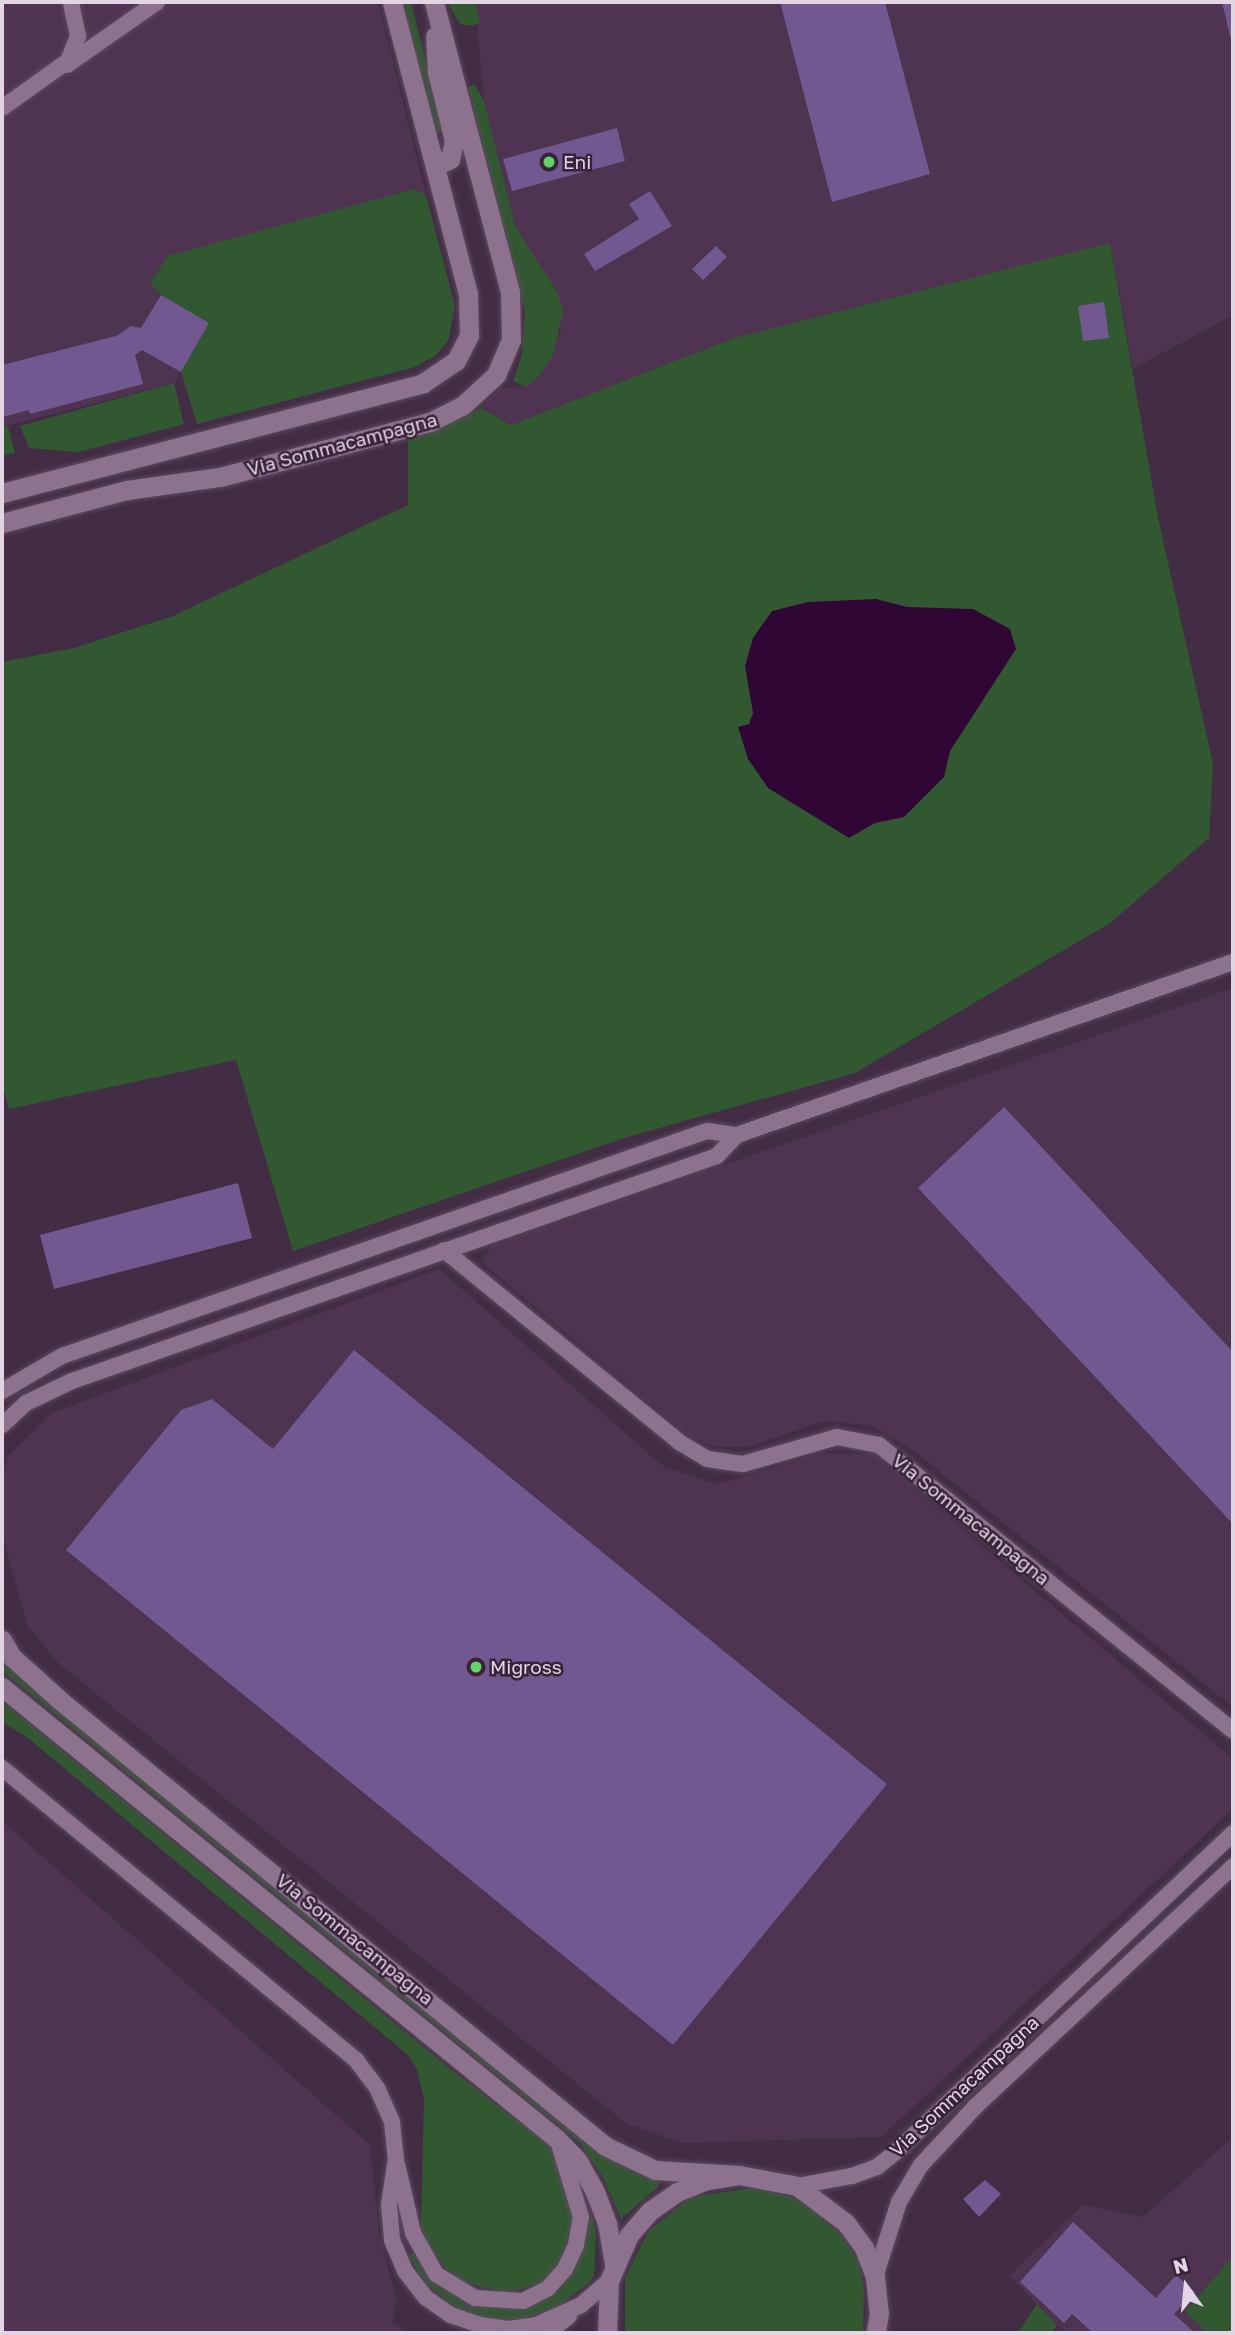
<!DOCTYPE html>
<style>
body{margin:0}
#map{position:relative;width:1235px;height:2335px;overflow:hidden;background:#432d45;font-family:"Golos Text",sans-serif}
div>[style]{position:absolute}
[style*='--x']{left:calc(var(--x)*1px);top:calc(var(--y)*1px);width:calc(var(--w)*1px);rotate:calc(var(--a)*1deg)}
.built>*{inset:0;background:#4f3451}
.green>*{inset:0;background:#325832}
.water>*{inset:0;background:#300734}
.building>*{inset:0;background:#725890}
.roads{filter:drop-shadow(0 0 2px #5d4a5f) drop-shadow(0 0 2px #5d4a5f)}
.minor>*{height:16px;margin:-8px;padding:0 8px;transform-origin:8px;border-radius:8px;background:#8c728d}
.tertiary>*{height:19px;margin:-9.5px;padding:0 9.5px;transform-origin:9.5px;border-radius:9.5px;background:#8c728d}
.dots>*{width:19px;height:19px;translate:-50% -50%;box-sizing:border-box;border:4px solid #39233a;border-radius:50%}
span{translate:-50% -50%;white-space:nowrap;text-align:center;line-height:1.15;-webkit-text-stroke:5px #39233a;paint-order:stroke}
.poi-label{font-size:19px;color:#e3d5e4}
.left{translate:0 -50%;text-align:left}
.street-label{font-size:19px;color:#e3d5e4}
.frame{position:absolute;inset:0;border:4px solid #e3d5e4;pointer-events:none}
.north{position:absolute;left:1151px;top:2251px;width:70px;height:70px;-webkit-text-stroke:5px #39233a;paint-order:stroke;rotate:345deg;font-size:19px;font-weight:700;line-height:28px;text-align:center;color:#e3d5e4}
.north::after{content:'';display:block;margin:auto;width:24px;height:32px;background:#e3d5e4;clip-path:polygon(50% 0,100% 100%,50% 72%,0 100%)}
</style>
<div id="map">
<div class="built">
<i style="clip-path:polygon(2px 2px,378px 2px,426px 195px,414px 189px,161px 295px,209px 323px,174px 383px,2px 427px)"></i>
<i style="clip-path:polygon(475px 2px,1233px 2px,1233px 315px,1133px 369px,1111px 247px,734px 338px,511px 425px,481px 408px,498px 389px,519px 387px,539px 376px,561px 331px,558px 293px,515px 226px,484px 101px)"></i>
<i style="clip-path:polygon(1233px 988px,1233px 1707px,913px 1450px,871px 1426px,824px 1421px,748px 1447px,718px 1447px,690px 1437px,483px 1263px,491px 1246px)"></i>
<i style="clip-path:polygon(439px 1269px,664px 1467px,718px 1484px,823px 1453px,874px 1454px,1233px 1759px,1233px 1809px,881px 2137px,682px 2143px,627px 2124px,56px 1661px,27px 1624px,2px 1534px,2px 1474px,8px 1456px,52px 1413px)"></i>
<i style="clip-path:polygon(2px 1821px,370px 2145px,379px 2235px,397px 2300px,392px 2323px,408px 2333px,2px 2333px)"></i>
<i style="clip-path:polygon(1233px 2137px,1233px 2256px,1185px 2312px,1207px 2333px,1066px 2333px,1009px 2276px,1083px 2205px,1143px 2217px)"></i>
</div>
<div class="green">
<i style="clip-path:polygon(402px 2px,411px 2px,443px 131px,435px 134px)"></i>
<i style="clip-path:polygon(447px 2px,475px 2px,480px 21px,473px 26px,460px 24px)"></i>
<i style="clip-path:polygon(474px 84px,484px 101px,515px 226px,558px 293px,563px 313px,553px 355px,539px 376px,526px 387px,513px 381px,522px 354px,525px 312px,468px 88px)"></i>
<i style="clip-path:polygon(414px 189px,426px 195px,455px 306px,448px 341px,436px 355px,415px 367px,197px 424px,181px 372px,209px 323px,161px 295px,150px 283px,168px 256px)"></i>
<i style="clip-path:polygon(1110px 243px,1158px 518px,1213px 764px,1209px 838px,1110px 923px,855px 1073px,624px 1138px,293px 1251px,236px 1060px,9px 1109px,2px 1082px,2px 662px,74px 648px,173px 616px,408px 505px,408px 436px,437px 429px,481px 408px,511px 425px,734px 338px)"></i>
<i style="clip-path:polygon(174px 383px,184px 424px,79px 452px,29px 448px,20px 426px)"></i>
<i style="clip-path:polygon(8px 426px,15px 453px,2px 456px,2px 427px)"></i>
<i style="clip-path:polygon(2px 1657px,605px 2156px,659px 2181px,659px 2186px,621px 2219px,603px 2177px,580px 2143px,2px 1671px)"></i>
<i style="clip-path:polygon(2px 1701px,449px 2068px,548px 2144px,559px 2158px,575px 2224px,567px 2254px,554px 2272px,542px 2283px,506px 2293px,466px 2283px,445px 2268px,423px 2236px,421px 2224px,424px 2100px,417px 2069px,408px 2055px,28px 1738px,2px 1722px)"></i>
<i style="clip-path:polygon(759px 2187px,800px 2200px,840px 2233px,858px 2260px,864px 2288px,863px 2333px,625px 2333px,625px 2278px,648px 2232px,690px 2197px)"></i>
<i style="clip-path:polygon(589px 2217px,593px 2218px,596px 2235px,594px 2275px,590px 2282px,556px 2308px,522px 2319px,492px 2320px,456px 2308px,426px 2285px,408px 2256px,414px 2253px,436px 2281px,461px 2299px,487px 2307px,518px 2308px,571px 2272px,585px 2243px)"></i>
<i style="clip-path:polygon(1233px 2256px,1233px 2333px,1207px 2333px,1185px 2312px)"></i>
<i style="clip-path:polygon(1037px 2304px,1057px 2325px,1051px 2333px,1018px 2333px)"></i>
</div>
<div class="water">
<i style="clip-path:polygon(876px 599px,907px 607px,973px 609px,1010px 629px,1016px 649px,950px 751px,944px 777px,904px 817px,875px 823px,849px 838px,768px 788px,748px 759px,738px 727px,749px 724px,753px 713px,745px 666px,753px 638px,772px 611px,808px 602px)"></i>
</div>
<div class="building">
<i style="clip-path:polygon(780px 2px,885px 2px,930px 174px,832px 202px)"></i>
<i style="clip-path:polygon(1222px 2px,1233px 2px,1233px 44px,1232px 44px)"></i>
<i style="clip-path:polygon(617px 128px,625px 161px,512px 191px,503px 159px)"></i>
<i style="clip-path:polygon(650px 191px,672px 226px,595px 271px,584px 254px,639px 219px,629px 204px)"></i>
<i style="clip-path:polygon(716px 246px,727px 257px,703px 280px,692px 269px)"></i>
<i style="clip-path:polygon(161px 295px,209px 323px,181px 372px,142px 350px,135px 355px,143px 384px,30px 414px,29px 410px,2px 417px,2px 365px,116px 336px,131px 326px,141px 328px)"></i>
<i style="clip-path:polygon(1104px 302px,1109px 338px,1083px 341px,1078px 306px)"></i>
<i style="clip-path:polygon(1004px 1107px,1233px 1352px,1233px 1524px,918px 1188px)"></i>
<i style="clip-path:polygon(238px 1183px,252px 1238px,54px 1289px,40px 1235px)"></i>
<i style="clip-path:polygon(354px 1350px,887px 1784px,673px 2045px,66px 1550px,181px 1410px,212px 1399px,273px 1449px)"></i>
<i style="clip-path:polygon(985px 2180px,1001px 2194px,979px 2217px,963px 2199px)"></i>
<i style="clip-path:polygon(1073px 2222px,1156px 2298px,1176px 2275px,1195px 2292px,1174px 2314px,1195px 2333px,1093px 2333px,1072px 2314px,1064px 2323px,1020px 2282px)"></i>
</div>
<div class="roads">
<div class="minor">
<i style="--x:67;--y:65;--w:110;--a:-35"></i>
<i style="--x:2;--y:108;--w:81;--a:-35.5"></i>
<i style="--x:68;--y:61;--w:27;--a:-68"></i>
<i style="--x:78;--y:36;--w:35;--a:-102"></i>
<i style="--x:737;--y:1135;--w:525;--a:-19.23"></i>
<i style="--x:444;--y:1250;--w:303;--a:39.2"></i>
<i style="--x:679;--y:1442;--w:33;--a:31"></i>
<i style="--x:707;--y:1459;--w:36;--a:8"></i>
<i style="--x:743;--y:1464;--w:98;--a:-16"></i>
<i style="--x:837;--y:1437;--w:43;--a:10.8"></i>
<i style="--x:879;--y:1445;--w:455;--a:38.9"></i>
<i style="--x:2;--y:1391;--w:69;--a:-30.3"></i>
<i style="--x:62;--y:1356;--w:683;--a:-19.23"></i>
<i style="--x:707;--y:1131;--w:30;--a:8"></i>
<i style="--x:737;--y:1135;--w:29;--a:134"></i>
<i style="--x:717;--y:1156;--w:683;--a:160.77"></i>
<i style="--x:72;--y:1381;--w:51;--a:154.4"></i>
<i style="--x:26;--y:1403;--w:33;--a:137"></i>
<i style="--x:2;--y:1768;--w:459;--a:39.5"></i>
<i style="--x:356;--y:2060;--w:35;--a:53"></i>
<i style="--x:377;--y:2088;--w:37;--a:66"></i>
<i style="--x:392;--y:2122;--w:36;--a:84"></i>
<i style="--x:396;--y:2158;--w:48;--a:98.5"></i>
<i style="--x:389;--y:2205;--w:35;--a:85"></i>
<i style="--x:392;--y:2240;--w:34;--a:67"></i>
<i style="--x:405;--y:2271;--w:33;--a:52"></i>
<i style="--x:425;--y:2297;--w:32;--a:35"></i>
<i style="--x:451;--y:2315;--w:31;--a:19"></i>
<i style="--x:480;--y:2325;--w:29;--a:8"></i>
<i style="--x:509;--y:2329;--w:27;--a:-8"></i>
<i style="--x:536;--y:2325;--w:49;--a:-24"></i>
<i style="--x:581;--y:2305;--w:37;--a:-41"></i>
<i style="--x:397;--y:2164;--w:71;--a:76.9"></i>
<i style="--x:413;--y:2233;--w:47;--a:60.7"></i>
<i style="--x:436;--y:2274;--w:46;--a:31.6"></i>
<i style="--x:475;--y:2298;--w:48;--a:3.6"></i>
<i style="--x:523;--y:2301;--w:28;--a:-27"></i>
<i style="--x:548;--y:2288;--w:25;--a:-48"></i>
<i style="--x:565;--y:2269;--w:26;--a:-65"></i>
<i style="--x:576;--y:2245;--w:28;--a:-80"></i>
<i style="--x:581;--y:2217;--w:76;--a:-106.8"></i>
<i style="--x:797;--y:2186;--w:56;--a:-10.3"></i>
<i style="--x:852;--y:2176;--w:27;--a:-20"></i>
<i style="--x:877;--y:2167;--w:26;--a:-39"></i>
<i style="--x:897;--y:2151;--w:463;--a:-43.4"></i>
<i style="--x:875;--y:2277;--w:79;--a:-72.3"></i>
<i style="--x:899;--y:2202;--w:43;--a:-59.3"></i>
<i style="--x:921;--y:2165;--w:81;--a:-47"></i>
<i style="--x:976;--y:2106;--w:352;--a:-43"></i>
<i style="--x:548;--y:2333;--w:27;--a:-39"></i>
</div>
<div class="tertiary">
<i style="--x:435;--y:166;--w:17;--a:-25"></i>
<i style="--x:450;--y:159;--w:18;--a:-77"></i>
<i style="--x:454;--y:141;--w:71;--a:-103.8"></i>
<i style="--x:437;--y:72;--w:36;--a:-93"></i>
<i style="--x:2;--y:493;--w:435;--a:-14.6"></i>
<i style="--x:423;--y:383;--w:40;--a:-34"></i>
<i style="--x:456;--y:361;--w:29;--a:-63"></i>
<i style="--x:469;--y:335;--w:41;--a:-91.4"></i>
<i style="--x:468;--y:294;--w:302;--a:-104.6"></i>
<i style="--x:2;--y:523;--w:129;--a:-14.8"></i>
<i style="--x:127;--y:490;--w:94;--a:-8"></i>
<i style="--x:220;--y:477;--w:217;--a:-14.7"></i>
<i style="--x:430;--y:422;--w:36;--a:-27"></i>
<i style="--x:462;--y:406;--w:46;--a:-42.4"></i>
<i style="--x:496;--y:375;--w:38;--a:-67"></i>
<i style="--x:511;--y:340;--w:48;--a:-91.2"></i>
<i style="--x:510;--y:292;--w:300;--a:-104.7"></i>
<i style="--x:2;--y:1640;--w:20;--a:60"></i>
<i style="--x:12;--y:1657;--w:67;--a:42"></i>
<i style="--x:62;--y:1702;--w:701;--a:39.27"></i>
<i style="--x:605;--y:2146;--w:55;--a:25.6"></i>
<i style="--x:655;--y:2170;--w:84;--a:3.4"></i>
<i style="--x:2;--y:1687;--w:716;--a:39.16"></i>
<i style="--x:557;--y:2139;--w:30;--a:46"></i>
<i style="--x:578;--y:2161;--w:35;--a:61"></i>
<i style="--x:595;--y:2192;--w:33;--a:69"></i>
<i style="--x:607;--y:2223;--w:42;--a:80.3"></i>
<i style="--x:607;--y:2333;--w:52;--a:-87.8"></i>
<i style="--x:609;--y:2281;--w:50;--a:-66.5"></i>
<i style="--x:629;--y:2235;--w:32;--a:-49"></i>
<i style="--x:650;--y:2211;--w:33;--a:-35"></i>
<i style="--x:677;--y:2192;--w:32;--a:-22"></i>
<i style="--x:707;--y:2180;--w:32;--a:-9"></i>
<i style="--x:739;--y:2175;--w:59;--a:10.7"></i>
<i style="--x:797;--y:2186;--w:61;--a:37.1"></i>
<i style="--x:846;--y:2223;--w:31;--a:54"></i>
<i style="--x:864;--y:2248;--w:31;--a:69"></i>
<i style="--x:875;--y:2277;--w:36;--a:84"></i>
<i style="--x:879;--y:2313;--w:20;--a:99"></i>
</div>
</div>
<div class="dots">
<i style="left:549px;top:162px;background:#63d469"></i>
<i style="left:476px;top:1667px;background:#63d469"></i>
</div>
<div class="poi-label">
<span class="left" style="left:563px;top:162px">Eni</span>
<span class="left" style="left:490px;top:1667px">Migross</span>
</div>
<div class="street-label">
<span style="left:342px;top:444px;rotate:-15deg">Via Sommacampagna</span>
<span style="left:971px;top:1519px;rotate:39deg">Via Sommacampagna</span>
<span style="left:355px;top:1939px;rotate:39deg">Via Sommacampagna</span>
<span style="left:964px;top:2086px;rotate:-43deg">Via Sommacampagna</span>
</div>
<div class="frame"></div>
<div class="north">N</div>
</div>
